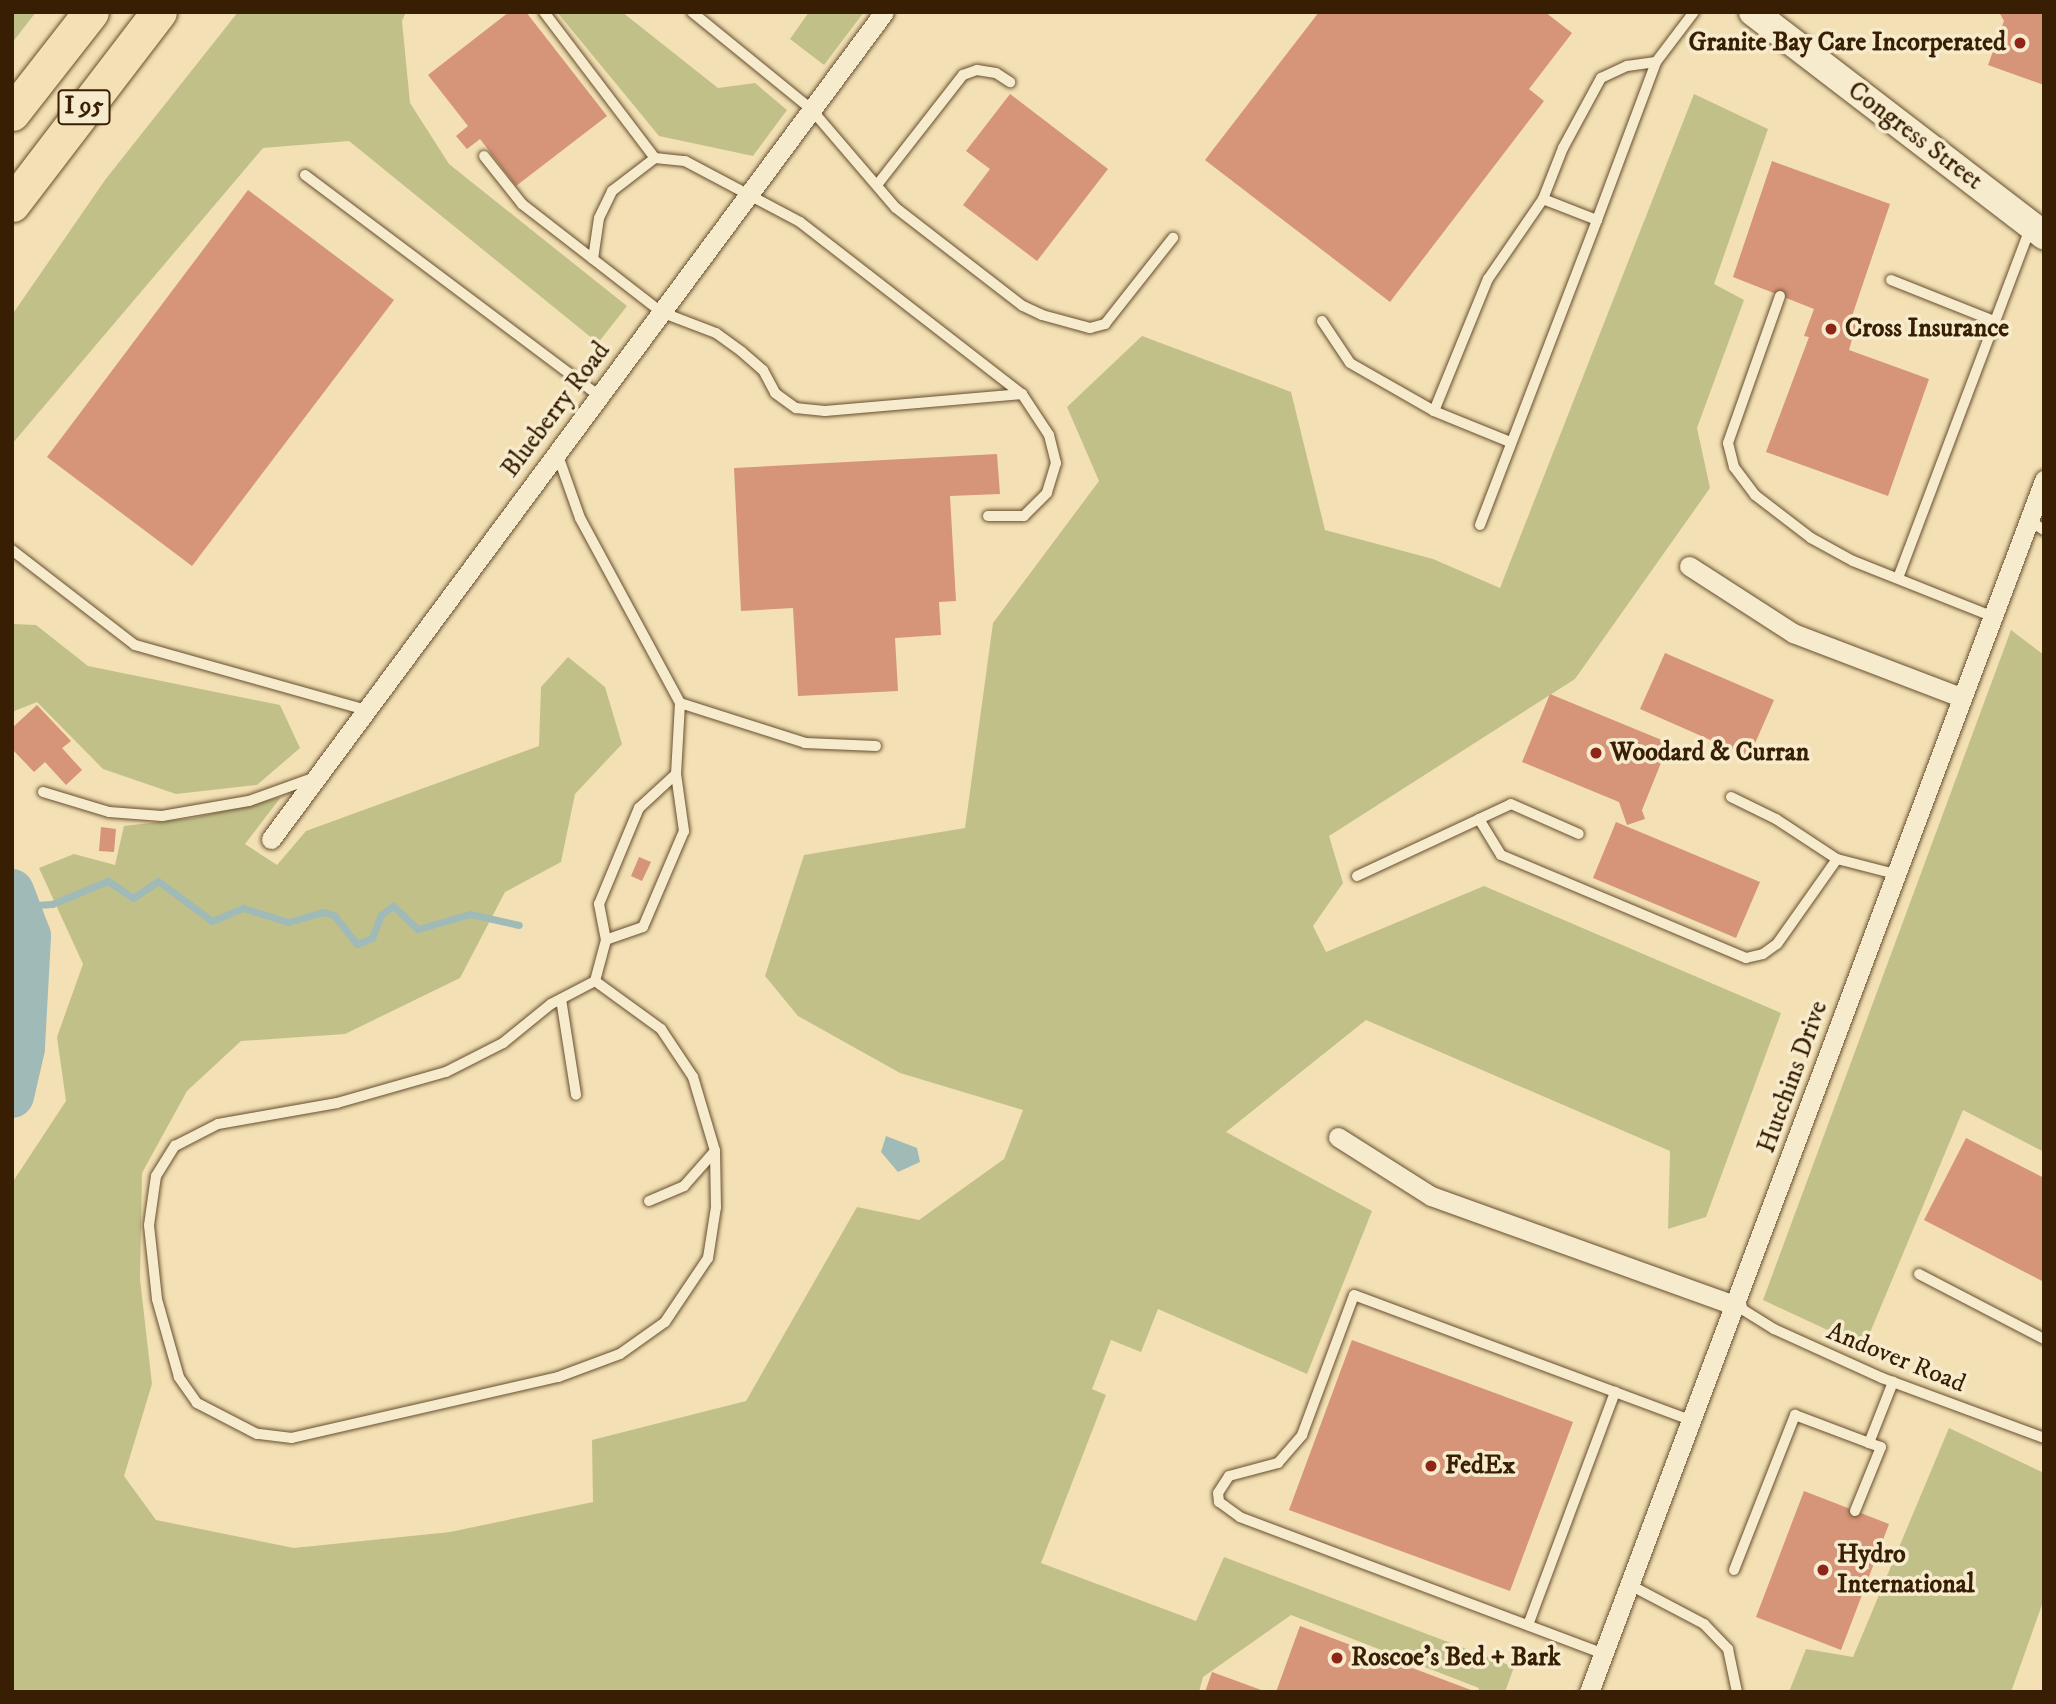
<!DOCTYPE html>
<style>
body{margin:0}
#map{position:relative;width:2056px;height:1704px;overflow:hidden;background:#f3e0b4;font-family:"IM FELL DW Pica",serif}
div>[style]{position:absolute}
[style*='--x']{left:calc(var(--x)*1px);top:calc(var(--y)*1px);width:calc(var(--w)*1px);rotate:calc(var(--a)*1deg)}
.green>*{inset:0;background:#c2c089}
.water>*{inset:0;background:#a0bab8}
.stream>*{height:7px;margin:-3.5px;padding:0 3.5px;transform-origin:3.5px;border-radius:3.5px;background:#a0bab8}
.river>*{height:44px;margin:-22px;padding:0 22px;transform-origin:22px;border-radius:22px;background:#a0bab8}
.building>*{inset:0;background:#d69478}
.roads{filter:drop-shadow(0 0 2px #674f2f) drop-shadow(0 0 2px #674f2f)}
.service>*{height:10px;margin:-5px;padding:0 5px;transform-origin:5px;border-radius:5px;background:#f7ebce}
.minor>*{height:19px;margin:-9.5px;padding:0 9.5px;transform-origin:9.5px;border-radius:9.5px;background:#f7ebce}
.secondary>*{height:28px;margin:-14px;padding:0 14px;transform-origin:14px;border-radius:14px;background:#f7ebce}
.motorway>*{height:35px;margin:-17.5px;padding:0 17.5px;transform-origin:17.5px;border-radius:17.5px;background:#f3e0b4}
.dots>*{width:19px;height:19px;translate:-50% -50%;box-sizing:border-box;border:4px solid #f7ebce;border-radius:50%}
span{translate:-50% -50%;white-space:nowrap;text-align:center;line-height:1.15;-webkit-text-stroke:7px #f7ebce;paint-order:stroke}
.shield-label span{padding:2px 5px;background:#f7ebce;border:2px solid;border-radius:5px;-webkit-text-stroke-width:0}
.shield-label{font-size:24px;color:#381f03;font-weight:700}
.poi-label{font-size:26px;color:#381f03;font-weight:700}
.right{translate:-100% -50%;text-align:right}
.left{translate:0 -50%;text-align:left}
.street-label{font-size:26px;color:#381f03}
.frame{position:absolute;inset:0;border:14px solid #381f03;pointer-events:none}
</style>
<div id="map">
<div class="green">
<i style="clip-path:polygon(12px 12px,36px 12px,12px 43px)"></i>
<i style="clip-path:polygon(238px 12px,406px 12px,402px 21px,410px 103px,449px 164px,627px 306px,598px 343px,349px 141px,263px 148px,12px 444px,12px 315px,105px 180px)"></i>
<i style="clip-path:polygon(557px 12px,622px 12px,718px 88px,755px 83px,787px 110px,753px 156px,659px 136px)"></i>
<i style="clip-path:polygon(809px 12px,864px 12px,824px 65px,790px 39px)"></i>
<i style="clip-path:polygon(1694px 94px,1768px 129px,1714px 284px,1744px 300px,1697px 428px,1710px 488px,1575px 679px,1329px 836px,1343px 883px,1313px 926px,1326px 952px,1484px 886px,1781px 1013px,1706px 1217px,1668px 1229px,1670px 1151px,1366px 1020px,1226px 1132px,1372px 1211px,1307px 1374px,1158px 1309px,1141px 1352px,1111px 1340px,1092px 1389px,1106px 1395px,1041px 1563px,1196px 1621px,1224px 1557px,1514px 1667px,1505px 1692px,1478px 1692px,1479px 1688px,1291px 1615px,1203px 1677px,1199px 1692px,12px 1692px,12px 1183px,66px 1101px,57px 1037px,83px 964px,39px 868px,74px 854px,115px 865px,124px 826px,193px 818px,281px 797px,245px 844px,277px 865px,306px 831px,539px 746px,541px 687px,568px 657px,605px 687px,622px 744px,575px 794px,561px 862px,505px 892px,460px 978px,345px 1034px,241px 1041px,187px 1091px,142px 1173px,140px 1279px,152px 1384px,124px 1476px,156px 1520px,294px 1548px,450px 1532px,593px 1502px,592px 1440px,746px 1401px,857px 1207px,919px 1220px,1004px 1159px,1023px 1110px,900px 1073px,798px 1016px,765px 976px,804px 855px,965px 828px,993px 623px,1099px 481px,1067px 407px,1142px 336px,1291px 392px,1325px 530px,1433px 559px,1500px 588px)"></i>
<i style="clip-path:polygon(12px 624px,36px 625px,88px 666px,280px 705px,300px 748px,257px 785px,176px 794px,103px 769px,37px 702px,12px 712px)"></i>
<i style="clip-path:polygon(2011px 630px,2044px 655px,2044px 1152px,1963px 1110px,1864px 1347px,1763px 1300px)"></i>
<i style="clip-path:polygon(1949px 1428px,2044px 1473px,2044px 1599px,2011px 1692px,1789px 1692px,1806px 1649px,1853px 1657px)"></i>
</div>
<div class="water">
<i style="clip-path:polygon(886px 1136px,917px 1148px,920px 1162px,898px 1172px,881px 1152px)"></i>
</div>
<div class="stream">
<i style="--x:16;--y:896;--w:22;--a:24"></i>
<i style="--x:36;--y:905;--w:16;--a:-4"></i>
<i style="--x:52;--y:904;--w:61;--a:-22.3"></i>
<i style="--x:108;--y:881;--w:30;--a:34"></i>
<i style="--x:133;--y:898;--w:30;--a:-34"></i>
<i style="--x:158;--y:881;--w:67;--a:36.5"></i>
<i style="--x:212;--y:921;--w:34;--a:-23"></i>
<i style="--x:243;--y:908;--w:47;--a:17.3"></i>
<i style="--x:288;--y:922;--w:35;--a:-16"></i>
<i style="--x:322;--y:912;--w:12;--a:14"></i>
<i style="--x:334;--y:915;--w:37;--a:52"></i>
<i style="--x:357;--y:944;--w:16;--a:-22"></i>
<i style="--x:372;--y:938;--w:25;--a:-69"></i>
<i style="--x:381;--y:915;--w:15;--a:-37"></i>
<i style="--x:393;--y:906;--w:34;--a:43"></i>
<i style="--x:418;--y:929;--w:54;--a:-16.1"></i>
<i style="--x:470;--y:914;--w:50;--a:12.7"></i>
</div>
<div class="river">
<i style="--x:12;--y:891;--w:48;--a:69.3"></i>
<i style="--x:29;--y:936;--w:112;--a:93.1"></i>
<i style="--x:23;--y:1048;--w:49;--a:102.9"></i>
</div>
<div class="building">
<i style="clip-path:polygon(509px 12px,526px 12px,607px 116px,516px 186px,480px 139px,467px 149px,456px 136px,468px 126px,428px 75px)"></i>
<i style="clip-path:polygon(1319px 12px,1545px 12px,1572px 33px,1529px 89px,1544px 101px,1390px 302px,1205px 160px)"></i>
<i style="clip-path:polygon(1999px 12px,2044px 12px,2044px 85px,1988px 65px,2004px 21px)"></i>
<i style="clip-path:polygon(1010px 94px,1108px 169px,1037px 261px,963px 205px,990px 169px,966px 151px)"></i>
<i style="clip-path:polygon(1772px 161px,1890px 204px,1851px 319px,1857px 322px,1849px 350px,1929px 379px,1888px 496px,1766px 452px,1809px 337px,1804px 336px,1814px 309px,1733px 277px)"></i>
<i style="clip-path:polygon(248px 190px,394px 300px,192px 566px,47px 457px)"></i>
<i style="clip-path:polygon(997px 454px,1000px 494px,950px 496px,956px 601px,939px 602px,941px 635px,895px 638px,898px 691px,798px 696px,793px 608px,741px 611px,734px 468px)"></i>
<i style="clip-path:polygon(1665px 653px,1774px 700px,1749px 757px,1640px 709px)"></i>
<i style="clip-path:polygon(1550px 694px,1669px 743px,1642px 810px,1645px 819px,1627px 825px,1619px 802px,1522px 762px)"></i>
<i style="clip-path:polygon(37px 705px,71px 741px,62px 748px,82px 770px,66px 785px,45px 762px,34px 772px,12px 749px,12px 728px)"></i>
<i style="clip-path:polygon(1616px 822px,1760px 882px,1736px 938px,1593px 878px)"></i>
<i style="clip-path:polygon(101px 827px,116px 829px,114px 852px,99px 851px)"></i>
<i style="clip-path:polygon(639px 857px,651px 862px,642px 881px,631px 876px)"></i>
<i style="clip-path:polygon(1966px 1138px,2044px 1178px,2044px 1282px,1924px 1220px)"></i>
<i style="clip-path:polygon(1352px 1340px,1573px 1422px,1510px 1591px,1289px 1510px)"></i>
<i style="clip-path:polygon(1804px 1491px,1889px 1524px,1841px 1650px,1756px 1617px)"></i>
<i style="clip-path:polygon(1300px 1626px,1471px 1690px,1470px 1692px,1276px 1692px)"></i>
<i style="clip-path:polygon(1212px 1672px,1264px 1691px,1264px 1692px,1205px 1692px)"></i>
</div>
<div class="roads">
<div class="service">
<i style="--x:544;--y:12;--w:183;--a:52.8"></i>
<i style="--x:692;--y:12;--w:154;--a:39.2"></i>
<i style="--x:811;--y:109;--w:130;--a:49.4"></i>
<i style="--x:896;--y:208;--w:160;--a:37.7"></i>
<i style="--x:1023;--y:306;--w:21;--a:25"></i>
<i style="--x:1042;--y:315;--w:50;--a:15.2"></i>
<i style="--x:1090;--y:328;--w:16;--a:-15"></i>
<i style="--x:1105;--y:324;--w:110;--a:-51.7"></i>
<i style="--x:484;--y:156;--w:61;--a:51.6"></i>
<i style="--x:522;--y:204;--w:176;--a:37.8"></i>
<i style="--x:661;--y:312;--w:59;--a:20.9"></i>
<i style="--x:716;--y:333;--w:32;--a:36"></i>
<i style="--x:742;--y:352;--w:28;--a:41"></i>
<i style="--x:763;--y:370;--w:26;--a:62"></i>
<i style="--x:775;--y:393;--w:26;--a:36"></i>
<i style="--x:796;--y:408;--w:29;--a:6"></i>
<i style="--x:825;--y:411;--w:198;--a:-4.9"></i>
<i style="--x:305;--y:175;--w:368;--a:36.9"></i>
<i style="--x:877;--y:185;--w:140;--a:-52"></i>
<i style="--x:963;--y:75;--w:15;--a:-20"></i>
<i style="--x:977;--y:70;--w:19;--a:9"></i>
<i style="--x:996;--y:73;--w:17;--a:33"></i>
<i style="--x:1543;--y:199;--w:58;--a:21.3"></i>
<i style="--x:1597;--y:220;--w:169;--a:-69.5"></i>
<i style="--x:1656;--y:62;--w:63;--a:-52.8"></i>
<i style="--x:593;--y:259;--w:41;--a:-81.7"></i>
<i style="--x:599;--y:218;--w:30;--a:-64"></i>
<i style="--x:612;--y:191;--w:54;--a:-37.5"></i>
<i style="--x:655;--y:158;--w:30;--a:6"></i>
<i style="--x:685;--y:161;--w:130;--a:27.9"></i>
<i style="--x:800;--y:222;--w:281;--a:37.8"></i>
<i style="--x:1022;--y:394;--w:49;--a:56.6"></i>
<i style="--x:1049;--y:435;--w:29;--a:76"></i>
<i style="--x:1056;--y:463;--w:31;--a:107"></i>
<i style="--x:1047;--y:493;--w:33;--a:135"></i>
<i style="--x:1024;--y:516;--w:36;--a:180"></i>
<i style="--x:1891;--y:280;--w:111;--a:21.7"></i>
<i style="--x:1780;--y:296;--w:156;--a:109.5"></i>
<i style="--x:1728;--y:443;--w:25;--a:76"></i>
<i style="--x:1734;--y:467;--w:35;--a:53"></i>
<i style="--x:1755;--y:495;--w:71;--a:37.5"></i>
<i style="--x:1811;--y:538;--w:48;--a:28.7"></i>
<i style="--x:1853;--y:561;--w:149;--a:21.7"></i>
<i style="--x:1322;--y:321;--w:50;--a:56.3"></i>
<i style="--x:1350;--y:363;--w:97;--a:29.7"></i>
<i style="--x:1510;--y:442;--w:82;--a:-157.8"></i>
<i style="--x:1434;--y:411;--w:143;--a:-67.8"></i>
<i style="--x:1488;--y:279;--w:97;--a:-55.5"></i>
<i style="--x:1543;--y:199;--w:55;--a:-68.6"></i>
<i style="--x:1563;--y:148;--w:80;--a:-61.5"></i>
<i style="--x:1601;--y:78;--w:29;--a:-25"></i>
<i style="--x:1627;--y:66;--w:29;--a:-8"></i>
<i style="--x:557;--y:453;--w:69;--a:70.5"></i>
<i style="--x:580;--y:518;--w:210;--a:61.6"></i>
<i style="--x:680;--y:703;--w:71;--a:93.2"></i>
<i style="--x:676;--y:774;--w:58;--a:82"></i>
<i style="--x:684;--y:831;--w:104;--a:113.1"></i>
<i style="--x:643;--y:927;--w:39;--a:161"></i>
<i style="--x:2029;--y:520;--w:18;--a:34"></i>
<i style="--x:1480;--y:525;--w:327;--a:-69"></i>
<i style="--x:12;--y:550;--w:155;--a:37.7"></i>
<i style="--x:135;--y:645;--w:241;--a:15.7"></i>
<i style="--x:1898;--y:578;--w:374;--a:-69.3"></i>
<i style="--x:680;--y:703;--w:131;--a:17.7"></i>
<i style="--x:805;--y:743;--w:71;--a:2.4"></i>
<i style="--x:43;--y:792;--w:69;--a:16.9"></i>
<i style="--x:109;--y:812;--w:53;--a:4.3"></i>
<i style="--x:162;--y:816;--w:88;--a:-9.8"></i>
<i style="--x:249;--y:801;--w:68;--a:-19.8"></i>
<i style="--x:1731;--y:797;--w:50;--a:26.1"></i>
<i style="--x:1776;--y:819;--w:73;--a:33.3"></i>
<i style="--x:1837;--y:859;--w:60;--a:14.5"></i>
<i style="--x:1479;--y:819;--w:35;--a:-25"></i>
<i style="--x:1511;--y:804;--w:74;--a:23.8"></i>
<i style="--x:1357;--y:876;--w:135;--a:-25"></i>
<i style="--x:1479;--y:819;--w:42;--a:58.6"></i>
<i style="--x:1501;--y:855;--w:266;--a:22.8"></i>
<i style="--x:1746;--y:958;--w:17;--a:-13"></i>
<i style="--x:1763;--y:954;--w:17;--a:-36"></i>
<i style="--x:1777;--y:944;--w:104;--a:-54.8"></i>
<i style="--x:595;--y:981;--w:82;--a:36"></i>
<i style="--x:661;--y:1029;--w:58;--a:56.3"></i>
<i style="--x:693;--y:1077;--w:77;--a:73.4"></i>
<i style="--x:715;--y:1151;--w:56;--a:89"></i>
<i style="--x:716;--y:1207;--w:52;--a:98.9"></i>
<i style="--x:708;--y:1258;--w:77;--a:123.9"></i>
<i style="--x:665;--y:1322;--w:55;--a:144.6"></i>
<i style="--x:620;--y:1354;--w:66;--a:159.6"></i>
<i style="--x:558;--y:1377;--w:273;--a:167.1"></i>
<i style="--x:292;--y:1438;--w:35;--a:-173"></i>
<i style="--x:257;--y:1434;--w:68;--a:-152.7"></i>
<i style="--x:197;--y:1403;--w:32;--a:-125"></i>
<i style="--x:179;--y:1377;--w:81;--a:-105.8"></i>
<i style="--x:157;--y:1299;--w:74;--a:-96.2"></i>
<i style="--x:149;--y:1225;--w:49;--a:-81.9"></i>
<i style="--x:156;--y:1176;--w:36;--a:-58"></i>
<i style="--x:175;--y:1146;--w:48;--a:-27.1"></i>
<i style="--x:218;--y:1124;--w:121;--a:-10"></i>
<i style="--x:337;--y:1103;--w:113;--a:-15.9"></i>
<i style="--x:446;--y:1072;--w:64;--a:-27"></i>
<i style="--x:503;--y:1043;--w:62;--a:-39.1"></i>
<i style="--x:551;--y:1004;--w:50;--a:-27.6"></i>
<i style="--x:595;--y:981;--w:42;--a:-75"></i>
<i style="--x:606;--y:940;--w:37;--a:-101"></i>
<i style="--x:599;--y:904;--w:104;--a:-67.4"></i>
<i style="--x:639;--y:808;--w:50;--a:-42.6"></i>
<i style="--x:561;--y:999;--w:97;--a:81.1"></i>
<i style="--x:649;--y:1201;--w:38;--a:-23"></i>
<i style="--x:684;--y:1186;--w:47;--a:-48.5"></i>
<i style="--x:1919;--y:1274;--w:141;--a:27.5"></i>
<i style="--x:1737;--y:1306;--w:44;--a:31.9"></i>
<i style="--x:1774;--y:1329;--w:119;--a:24.4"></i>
<i style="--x:1882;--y:1378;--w:173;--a:20.3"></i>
<i style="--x:1855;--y:1511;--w:69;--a:-67.9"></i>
<i style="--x:1881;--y:1447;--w:13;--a:-162"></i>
<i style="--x:1869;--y:1443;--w:66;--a:-68.5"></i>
<i style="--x:1734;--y:1570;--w:167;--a:-68.5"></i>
<i style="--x:1795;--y:1415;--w:79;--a:20.7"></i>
<i style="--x:1630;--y:1585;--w:84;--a:27.8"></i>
<i style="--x:1704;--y:1624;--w:35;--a:46"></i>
<i style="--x:1728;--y:1649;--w:44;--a:78.2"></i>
<i style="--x:1528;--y:1625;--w:249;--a:-69.5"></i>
<i style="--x:1604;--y:1654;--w:389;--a:-159.4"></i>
<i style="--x:1240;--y:1517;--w:26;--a:-144"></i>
<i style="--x:1219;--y:1502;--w:9;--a:-96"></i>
<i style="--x:1218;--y:1493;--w:20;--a:-57"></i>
<i style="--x:1229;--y:1476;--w:51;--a:-14.9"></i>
<i style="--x:1278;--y:1463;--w:37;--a:-49"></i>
<i style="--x:1302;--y:1435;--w:149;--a:-69.6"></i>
<i style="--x:1354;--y:1295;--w:359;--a:20.4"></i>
</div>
<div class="minor">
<i style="--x:1689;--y:566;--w:124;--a:32.8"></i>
<i style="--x:1793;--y:633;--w:180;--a:20.9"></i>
<i style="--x:271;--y:839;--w:1029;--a:-53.45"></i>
<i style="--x:1338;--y:1137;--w:110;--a:32.4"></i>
<i style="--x:1431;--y:1196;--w:325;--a:19.8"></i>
<i style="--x:1589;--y:1692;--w:1295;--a:-69.42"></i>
</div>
<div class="secondary">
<i style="--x:1753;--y:12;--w:367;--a:37.5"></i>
</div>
<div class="motorway">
<i style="--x:12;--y:113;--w:128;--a:-52"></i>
<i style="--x:12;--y:204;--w:242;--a:-52.6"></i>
</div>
</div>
<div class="dots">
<i style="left:2020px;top:43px;background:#8f2418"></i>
<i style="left:1831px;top:329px;background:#8f2418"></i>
<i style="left:1596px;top:753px;background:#8f2418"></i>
<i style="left:1431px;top:1466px;background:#8f2418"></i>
<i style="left:1823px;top:1570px;background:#8f2418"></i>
<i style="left:1337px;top:1658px;background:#8f2418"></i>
</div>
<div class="shield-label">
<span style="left:84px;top:107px">I 95</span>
</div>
<div class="poi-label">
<span class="right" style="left:2006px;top:43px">Granite Bay Care Incorperated</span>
<span class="left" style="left:1845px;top:329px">Cross Insurance</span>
<span class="left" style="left:1610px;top:753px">Woodard &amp; Curran</span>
<span class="left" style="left:1445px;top:1466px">FedEx</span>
<span class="left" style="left:1837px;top:1570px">Hydro<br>International</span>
<span class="left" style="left:1351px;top:1658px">Roscoe's Bed + Bark</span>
</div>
<div class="street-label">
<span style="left:1915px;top:136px;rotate:37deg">Congress Street</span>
<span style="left:556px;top:410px;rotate:-53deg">Blueberry Road</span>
<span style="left:1793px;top:1077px;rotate:-70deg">Hutchins Drive</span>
<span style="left:1896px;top:1358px;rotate:22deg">Andover Road</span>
</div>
<div class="frame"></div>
</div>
